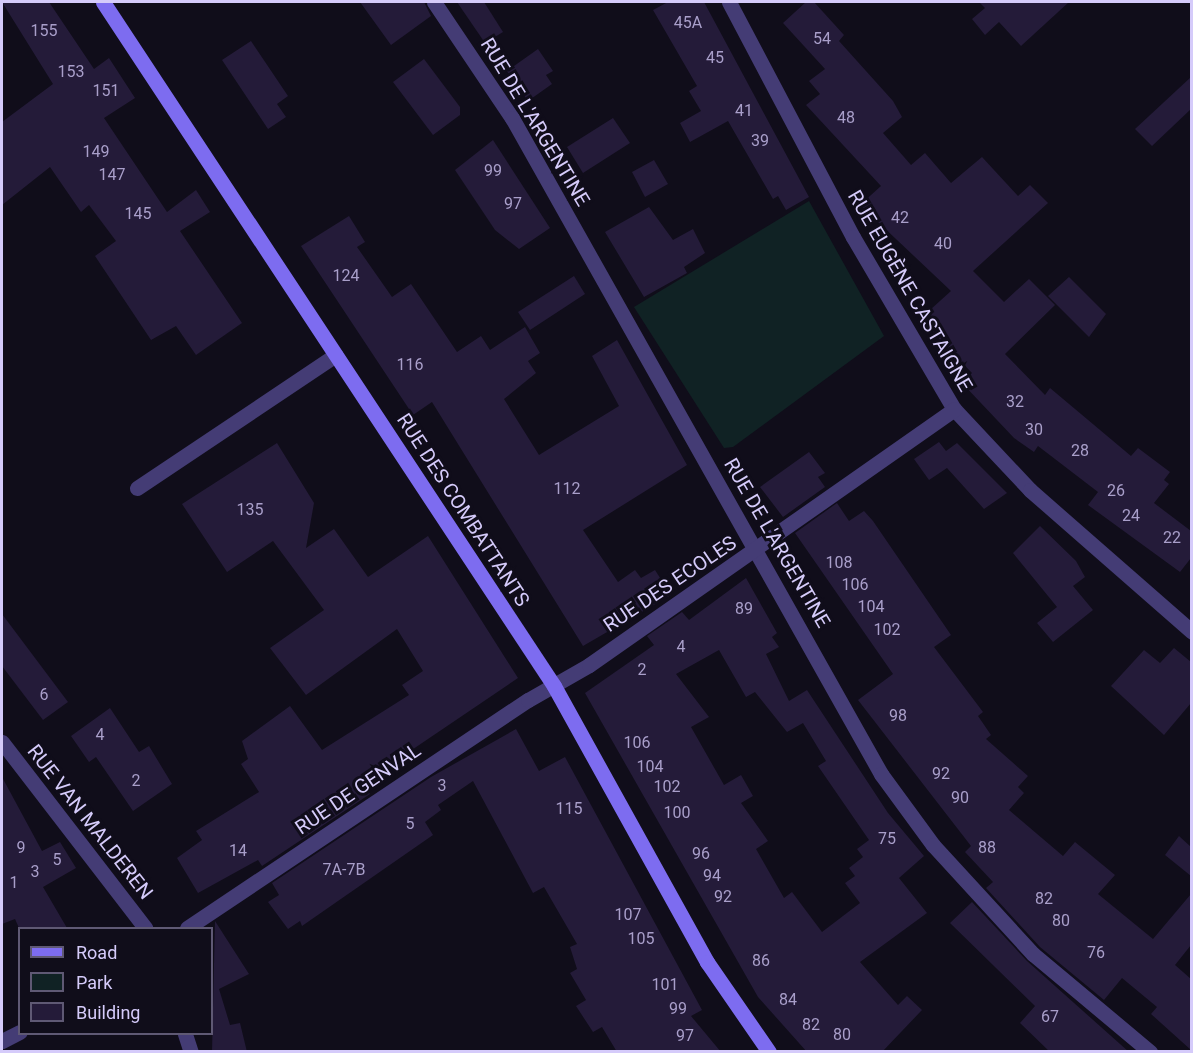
<!DOCTYPE html>
<meta charset="utf-8">
<style>
body{margin:0}
#map{position:relative;width:1193px;height:1053px;overflow:hidden;background:#100d1a;font-family:Roboto,sans-serif}
div>[style]{position:absolute}
[style*='--x']{left:calc(var(--x)*1px);top:calc(var(--y)*1px);width:calc(var(--w)*1px);rotate:calc(var(--a)*1deg)}
.green>*{inset:0;background:#102224}
.building>*{inset:0;background:#241b39}
.lane>*{height:15px;margin:-7.5px;padding:0 7.5px;transform-origin:7.5px;border-radius:7.5px;background:#443c75}
.street>*{height:15px;margin:-7.5px;padding:0 7.5px;transform-origin:7.5px;border-radius:7.5px;background:#443c75}
.secondary>*{height:15px;margin:-7.5px;padding:0 7.5px;transform-origin:7.5px;border-radius:7.5px;background:#7d6cf0}
span{translate:-50% -50%;white-space:nowrap;text-align:center;line-height:1.15;-webkit-text-stroke:6px #100d1a;paint-order:stroke}
.number-label{font-size:16px;color:#a99fca}
.number-label span{-webkit-text-stroke-width:0}
.street-label{font-size:20px;color:#d5cbfa}
.frame{position:absolute;inset:0;border:3px solid #d5cbfa;pointer-events:none}
.legend{position:absolute;left:18px;top:927px;width:195px;height:108px;box-sizing:border-box;background:#100d1a;border:2px solid #5f5974;margin:0;padding:8px 10px;list-style:none;font-size:18px;color:#d5cbfa}
.legend li{display:flex;align-items:center;gap:12px;height:30px}
.legend b{width:30px;border:2px solid #5f5974}
</style>
<div id="map">
<div class="green">
<i style="clip-path:polygon(809px 201px,884px 336px,733px 447px,724px 448px,634px 307px)"></i>
</div>
<div class="building">
<i style="clip-path:polygon(2px 2px,49px 2px,94px 69px,109px 58px,135px 98px,104px 118px,167px 212px,196px 190px,210px 212px,180px 231px,242px 323px,196px 355px,176px 326px,151px 340px,95px 256px,116px 241px,89px 205px,81px 212px,50px 167px,2px 205px,2px 122px,53px 84px)"></i>
<i style="clip-path:polygon(360px 2px,424px 2px,431px 16px,391px 45px)"></i>
<i style="clip-path:polygon(457px 2px,484px 2px,503px 32px,485px 43px)"></i>
<i style="clip-path:polygon(668px 2px,704px 2px,809px 197px,786px 210px,778px 196px,773px 199px,728px 121px,690px 142px,680px 123px,701px 111px,689px 91px,697px 86px,653px 10px)"></i>
<i style="clip-path:polygon(806px 2px,814px 2px,844px 35px,839px 41px,893px 101px,902px 117px,883px 133px,911px 165px,925px 153px,951px 183px,982px 157px,1018px 196px,1030px 185px,1048px 203px,973px 271px,1004px 302px,1029px 279px,1055px 305px,1005px 354px,1045px 395px,1050px 388px,1131px 456px,1138px 448px,1170px 472px,1164px 480px,1169px 484px,1154px 503px,1191px 531px,1191px 558px,1180px 572px,1088px 505px,1098px 492px,1038px 446px,1034px 452px,1014px 438px,962px 383px,972px 373px,920px 319px,951px 291px,860px 205px,881px 186px,806px 105px,820px 94px,809px 81px,825px 69px,783px 23px)"></i>
<i style="clip-path:polygon(979px 2px,1069px 2px,1021px 46px,999px 22px,985px 35px,972px 19px,985px 8px)"></i>
<i style="clip-path:polygon(251px 41px,288px 96px,277px 104px,286px 117px,268px 129px,222px 60px)"></i>
<i style="clip-path:polygon(538px 49px,553px 71px,546px 75px,552px 84px,528px 101px,507px 71px)"></i>
<i style="clip-path:polygon(424px 59px,460px 107px,460px 115px,433px 135px,393px 82px)"></i>
<i style="clip-path:polygon(1191px 77px,1191px 109px,1152px 146px,1135px 129px)"></i>
<i style="clip-path:polygon(613px 118px,630px 143px,583px 173px,567px 147px)"></i>
<i style="clip-path:polygon(493px 140px,550px 228px,519px 249px,495px 230px,455px 170px)"></i>
<i style="clip-path:polygon(654px 160px,668px 184px,645px 197px,632px 172px)"></i>
<i style="clip-path:polygon(649px 207px,673px 240px,693px 229px,705px 253px,684px 267px,687px 273px,644px 297px,605px 232px)"></i>
<i style="clip-path:polygon(349px 216px,365px 242px,357px 247px,392px 297px,411px 284px,457px 352px,481px 336px,490px 350px,525px 327px,540px 353px,528px 361px,536px 373px,504px 399px,539px 455px,619px 406px,592px 356px,617px 340px,687px 465px,583px 530px,618px 582px,635px 570px,641px 578px,655px 570px,671px 595px,583px 646px,432px 402px,413px 415px,301px 246px)"></i>
<i style="clip-path:polygon(574px 276px,585px 294px,530px 330px,518px 312px)"></i>
<i style="clip-path:polygon(1069px 277px,1106px 314px,1089px 337px,1048px 296px)"></i>
<i style="clip-path:polygon(939px 442px,946px 451px,957px 443px,1007px 493px,984px 509px,947px 468px,929px 480px,914px 459px)"></i>
<i style="clip-path:polygon(277px 443px,314px 503px,306px 548px,334px 529px,368px 577px,428px 536px,518px 678px,363px 783px,370px 794px,262px 866px,258px 860px,198px 893px,177px 858px,202px 840px,196px 831px,259px 792px,241px 764px,248px 759px,242px 741px,290px 706px,322px 750px,409px 695px,402px 685px,423px 671px,397px 629px,306px 695px,270px 648px,324px 610px,273px 541px,227px 572px,182px 504px)"></i>
<i style="clip-path:polygon(809px 452px,825px 473px,818px 477px,825px 487px,783px 517px,760px 487px)"></i>
<i style="clip-path:polygon(837px 503px,849px 521px,864px 511px,873px 521px,951px 635px,934px 647px,983px 712px,978px 716px,991px 735px,986px 739px,1028px 776px,1018px 787px,1024px 793px,1009px 810px,1063px 856px,1075px 842px,1115px 875px,1098px 894px,1153px 939px,1191px 894px,1191px 945px,1175px 965px,1191px 979px,1191px 1050px,1151px 1014px,1157px 1007px,1122px 978px,1104px 1000px,1040px 947px,986px 888px,993px 882px,965px 852px,971px 846px,858px 700px,893px 674px,795px 533px)"></i>
<i style="clip-path:polygon(1040px 526px,1076px 561px,1085px 577px,1073px 586px,1093px 610px,1053px 642px,1037px 623px,1057px 607px,1013px 553px)"></i>
<i style="clip-path:polygon(evenodd,746px 578px,777px 633px,772px 637px,779px 647px,766px 654px,789px 701px,807px 690px,888px 813px,924px 856px,899px 878px,927px 913px,860px 962px,898px 1005px,907px 996px,922px 1010px,882px 1052px,807px 1052px,758px 997px,585px 693px,654px 645px,647px 636px,682px 612px,689px 620px,746px 578px,719px 650px,746px 697px,755px 692px,787px 732px,803px 723px,826px 761px,818px 766px,869px 840px,857px 849px,863px 857px,849px 868px,855px 876px,845px 883px,860px 903px,822px 932px,792px 892px,784px 898px,756px 849px,768px 841px,741px 803px,753px 796px,741px 775px,724px 785px,691px 727px,709px 717px,676px 674px,719px 650px)"></i>
<i style="clip-path:polygon(2px 614px,68px 702px,43px 720px,2px 666px)"></i>
<i style="clip-path:polygon(1174px 648px,1191px 662px,1191px 703px,1164px 735px,1111px 686px,1144px 650px,1160px 663px)"></i>
<i style="clip-path:polygon(110px 708px,139px 752px,149px 746px,172px 784px,133px 811px,96px 757px,89px 762px,71px 736px)"></i>
<i style="clip-path:polygon(516px 729px,539px 771px,565px 757px,702px 1010px,691px 1016px,721px 1052px,617px 1052px,602px 1027px,593px 1032px,576px 1006px,586px 1000px,570px 973px,577px 969px,570px 947px,577px 944px,544px 887px,533px 893px,473px 781px,438px 805px,441px 810px,425px 822px,433px 835px,302px 926px,300px 921px,288px 929px,268px 902px,279px 895px,272px 883px,431px 777px)"></i>
<i style="clip-path:polygon(2px 777px,42px 851px,60px 842px,76px 868px,43px 887px,67px 928px,19px 928px,15px 919px,2px 924px)"></i>
<i style="clip-path:polygon(1179px 836px,1191px 847px,1191px 876px,1165px 855px)"></i>
<i style="clip-path:polygon(972px 902px,1027px 961px,1129px 1052px,1050px 1052px,1020px 1023px,1035px 1006px,950px 923px)"></i>
<i style="clip-path:polygon(215px 921px,249px 974px,219px 989px,230px 1025px,240px 1023px,247px 1052px,212px 1052px)"></i>
</div>
<div class="lane">
<i style="--x:137;--y:488;--w:239;--a:-33.8"></i>
</div>
<div class="street">
<i style="--x:434;--y:2;--w:140;--a:56.1"></i>
<i style="--x:512;--y:118;--w:753;--a:60.64"></i>
<i style="--x:881;--y:774;--w:88;--a:53.8"></i>
<i style="--x:933;--y:845;--w:148;--a:47.5"></i>
<i style="--x:1033;--y:954;--w:153;--a:39.9"></i>
<i style="--x:729;--y:2;--w:266;--a:62.2"></i>
<i style="--x:853;--y:237;--w:199;--a:59.6"></i>
<i style="--x:954;--y:409;--w:111;--a:46.8"></i>
<i style="--x:1030;--y:490;--w:215;--a:41.2"></i>
<i style="--x:2;--y:742;--w:235;--a:52.4"></i>
<i style="--x:187;--y:928;--w:410;--a:-33.8"></i>
<i style="--x:528;--y:700;--w:70;--a:-29.8"></i>
<i style="--x:589;--y:665;--w:446;--a:-35"></i>
<i style="--x:185;--y:1034;--w:19;--a:72"></i>
<i style="--x:2;--y:1041;--w:20;--a:-27"></i>
</div>
<div class="secondary">
<i style="--x:103;--y:2;--w:819;--a:56.6"></i>
<i style="--x:554;--y:686;--w:316;--a:61"></i>
<i style="--x:707;--y:962;--w:109;--a:55.4"></i>
</div>
<div class="number-label">
<span style="left:688px;top:23px">45A</span>
<span style="left:44px;top:31px">155</span>
<span style="left:822px;top:39px">54</span>
<span style="left:715px;top:58px">45</span>
<span style="left:71px;top:72px">153</span>
<span style="left:106px;top:91px">151</span>
<span style="left:744px;top:111px">41</span>
<span style="left:846px;top:118px">48</span>
<span style="left:760px;top:141px">39</span>
<span style="left:96px;top:152px">149</span>
<span style="left:493px;top:171px">99</span>
<span style="left:112px;top:175px">147</span>
<span style="left:513px;top:204px">97</span>
<span style="left:138px;top:214px">145</span>
<span style="left:900px;top:218px">42</span>
<span style="left:943px;top:244px">40</span>
<span style="left:346px;top:276px">124</span>
<span style="left:410px;top:365px">116</span>
<span style="left:1015px;top:402px">32</span>
<span style="left:1034px;top:430px">30</span>
<span style="left:1080px;top:451px">28</span>
<span style="left:567px;top:489px">112</span>
<span style="left:1116px;top:491px">26</span>
<span style="left:250px;top:510px">135</span>
<span style="left:1131px;top:516px">24</span>
<span style="left:1172px;top:538px">22</span>
<span style="left:839px;top:563px">108</span>
<span style="left:855px;top:585px">106</span>
<span style="left:871px;top:607px">104</span>
<span style="left:744px;top:609px">89</span>
<span style="left:887px;top:630px">102</span>
<span style="left:681px;top:647px">4</span>
<span style="left:642px;top:670px">2</span>
<span style="left:44px;top:695px">6</span>
<span style="left:898px;top:716px">98</span>
<span style="left:100px;top:735px">4</span>
<span style="left:637px;top:743px">106</span>
<span style="left:650px;top:767px">104</span>
<span style="left:941px;top:774px">92</span>
<span style="left:136px;top:781px">2</span>
<span style="left:442px;top:786px">3</span>
<span style="left:667px;top:787px">102</span>
<span style="left:960px;top:798px">90</span>
<span style="left:569px;top:809px">115</span>
<span style="left:677px;top:813px">100</span>
<span style="left:410px;top:824px">5</span>
<span style="left:887px;top:839px">75</span>
<span style="left:21px;top:848px">9</span>
<span style="left:987px;top:848px">88</span>
<span style="left:238px;top:851px">14</span>
<span style="left:701px;top:854px">96</span>
<span style="left:57px;top:860px">5</span>
<span style="left:344px;top:870px">7A-7B</span>
<span style="left:35px;top:872px">3</span>
<span style="left:712px;top:876px">94</span>
<span style="left:14px;top:883px">1</span>
<span style="left:723px;top:897px">92</span>
<span style="left:1044px;top:899px">82</span>
<span style="left:628px;top:915px">107</span>
<span style="left:1061px;top:921px">80</span>
<span style="left:641px;top:939px">105</span>
<span style="left:1096px;top:953px">76</span>
<span style="left:761px;top:961px">86</span>
<span style="left:665px;top:985px">101</span>
<span style="left:788px;top:1000px">84</span>
<span style="left:678px;top:1009px">99</span>
<span style="left:1050px;top:1017px">67</span>
<span style="left:811px;top:1025px">82</span>
<span style="left:842px;top:1035px">80</span>
<span style="left:685px;top:1036px">97</span>
</div>
<div class="street-label">
<span style="left:535px;top:122px;rotate:59deg">RUE DE L'ARGENTINE</span>
<span style="left:910px;top:291px;rotate:60deg">RUE EUGÈNE CASTAIGNE</span>
<span style="left:463px;top:510px;rotate:57deg">RUE DES COMBATTANTS</span>
<span style="left:777px;top:543px;rotate:60deg">RUE DE L'ARGENTINE</span>
<span style="left:670px;top:584px;rotate:-34deg">RUE DES ECOLES</span>
<span style="left:358px;top:789px;rotate:-34deg">RUE DE GENVAL</span>
<span style="left:90px;top:822px;rotate:52deg">RUE VAN MALDEREN</span>
</div>
<div class="frame"></div>
<ul class="legend">
<li><b style="height:8px;background:#7d6cf0"></b>Road</li>
<li><b style="height:16px;background:#102224"></b>Park</li>
<li><b style="height:16px;background:#241b39"></b>Building</li>
</ul>
</div>
